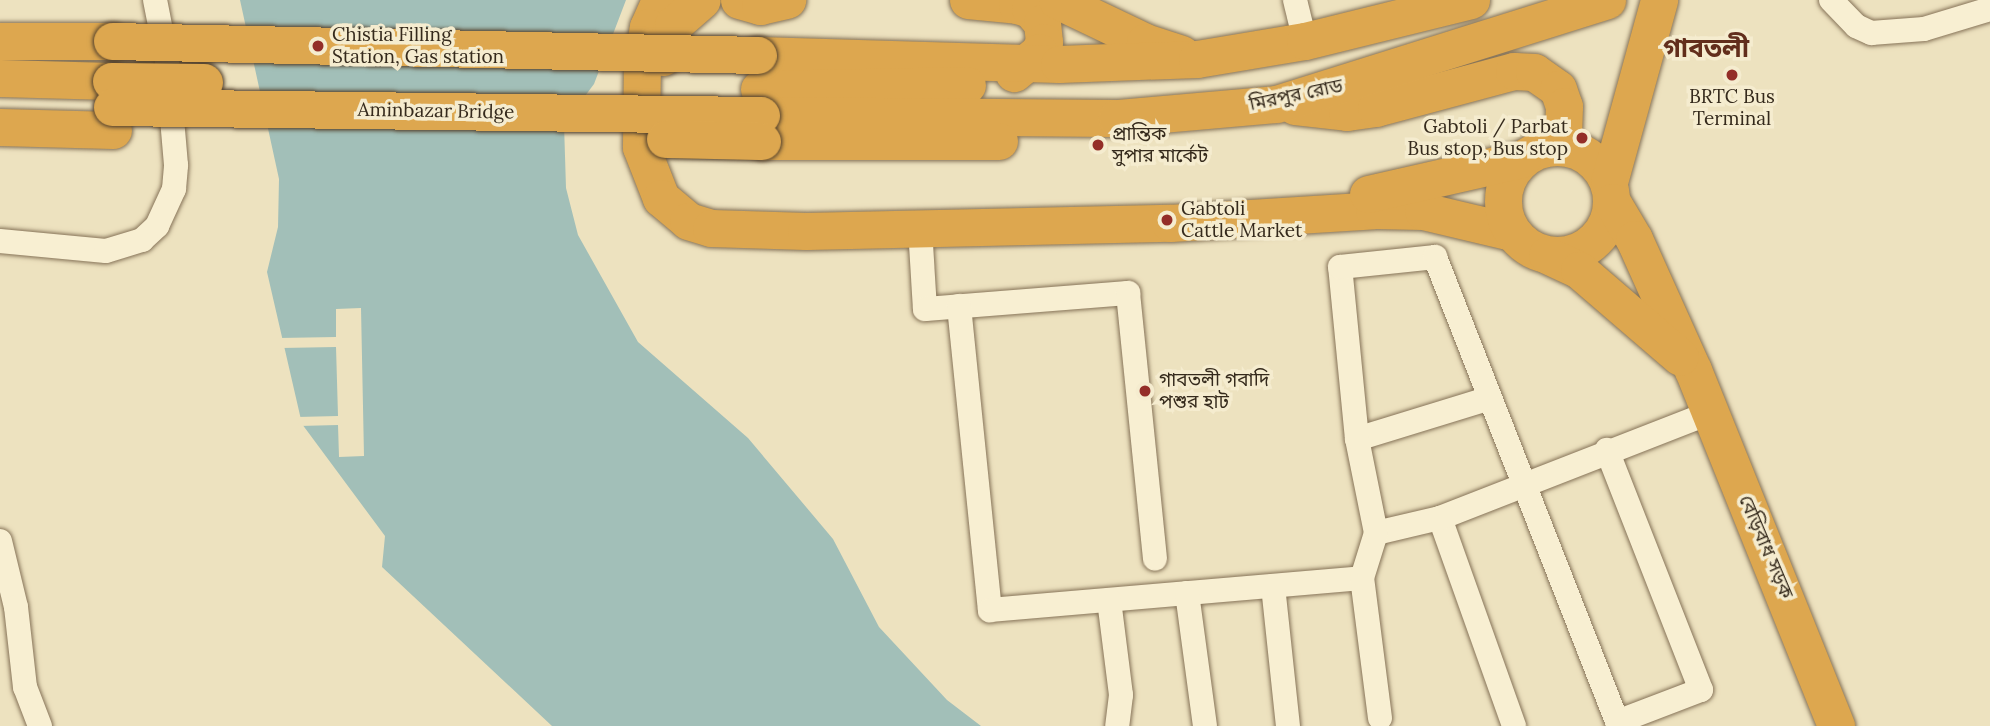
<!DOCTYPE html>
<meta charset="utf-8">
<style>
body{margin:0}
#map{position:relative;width:1990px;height:726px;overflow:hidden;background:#ede2bf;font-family:Lora,"Noto Sans Bengali",serif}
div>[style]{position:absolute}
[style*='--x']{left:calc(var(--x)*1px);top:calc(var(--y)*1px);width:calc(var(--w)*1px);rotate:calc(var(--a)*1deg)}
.water>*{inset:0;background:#a2bfb8}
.pier>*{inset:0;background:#ede2bf}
.roads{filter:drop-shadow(0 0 2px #867358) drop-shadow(0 0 2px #867358)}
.minor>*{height:24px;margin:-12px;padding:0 12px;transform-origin:12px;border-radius:12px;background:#f8efd2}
.highway>*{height:37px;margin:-18.5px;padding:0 18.5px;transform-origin:18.5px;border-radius:18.5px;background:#dda74f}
.highway>.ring{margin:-18.5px;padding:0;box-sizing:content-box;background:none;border:37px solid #dda74f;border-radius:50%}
.bridges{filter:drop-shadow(0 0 2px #53412c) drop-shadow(0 0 2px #53412c)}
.highway-bridge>*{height:37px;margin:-18.5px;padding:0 18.5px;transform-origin:18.5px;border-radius:18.5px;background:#dda74f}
.dots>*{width:19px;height:19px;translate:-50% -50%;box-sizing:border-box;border:4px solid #f5eccf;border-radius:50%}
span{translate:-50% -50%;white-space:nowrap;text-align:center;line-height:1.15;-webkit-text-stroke:7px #f5eccf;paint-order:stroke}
.poi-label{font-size:19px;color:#352a1c}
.left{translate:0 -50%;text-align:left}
.right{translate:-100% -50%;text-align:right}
.street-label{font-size:19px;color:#352a1c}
.district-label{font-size:26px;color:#622e1c;font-weight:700}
</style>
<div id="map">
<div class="water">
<i style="clip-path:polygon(240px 0,626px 0,594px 84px,564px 124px,566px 188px,578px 235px,638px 342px,748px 438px,833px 539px,879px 627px,947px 700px,981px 726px,552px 726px,382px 567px,385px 536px,302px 424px,267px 272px,278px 227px,279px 179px)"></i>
</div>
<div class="pier">
<i style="clip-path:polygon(361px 308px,364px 456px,339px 457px,338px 425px,299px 426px,297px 417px,338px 416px,336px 347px,281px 348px,279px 338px,336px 337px,336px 309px)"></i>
</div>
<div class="roads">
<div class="minor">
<i style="--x:1295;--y:0;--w:42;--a:76.3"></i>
<i style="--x:1831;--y:0;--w:36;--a:46"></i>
<i style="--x:1856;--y:26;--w:17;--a:25"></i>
<i style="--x:1871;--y:33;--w:53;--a:-4.3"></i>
<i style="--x:1924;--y:29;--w:69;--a:-16.9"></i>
<i style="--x:920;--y:228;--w:81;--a:86.5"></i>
<i style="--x:925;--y:309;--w:204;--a:-4.5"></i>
<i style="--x:1128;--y:293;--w:267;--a:84.2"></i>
<i style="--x:0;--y:241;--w:106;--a:5.4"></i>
<i style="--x:106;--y:251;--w:38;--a:-17"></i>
<i style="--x:142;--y:240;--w:21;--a:-43"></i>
<i style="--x:157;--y:226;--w:41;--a:-65.3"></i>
<i style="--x:174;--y:189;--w:24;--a:-85"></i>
<i style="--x:176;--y:165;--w:104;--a:-94.9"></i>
<i style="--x:167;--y:61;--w:62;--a:-101.1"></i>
<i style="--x:959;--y:306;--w:306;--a:84.2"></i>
<i style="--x:990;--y:610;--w:373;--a:-4.9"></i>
<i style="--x:1357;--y:439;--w:136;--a:-17.1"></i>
<i style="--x:1440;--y:518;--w:221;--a:70.4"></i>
<i style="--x:1376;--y:533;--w:66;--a:-13.2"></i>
<i style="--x:1440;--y:518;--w:290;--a:-21.3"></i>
<i style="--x:0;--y:541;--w:68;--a:76.4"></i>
<i style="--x:16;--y:607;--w:81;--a:83.6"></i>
<i style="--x:25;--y:687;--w:42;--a:69"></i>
<i style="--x:1273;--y:586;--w:141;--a:83.9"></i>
<i style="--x:1187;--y:593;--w:134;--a:82.3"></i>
<i style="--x:1109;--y:600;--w:96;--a:82.8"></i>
<i style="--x:1121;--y:695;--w:31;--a:97"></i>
<i style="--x:1380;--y:718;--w:141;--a:-97.3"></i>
<i style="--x:1362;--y:578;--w:47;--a:-72.7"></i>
<i style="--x:1376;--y:533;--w:96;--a:-101.4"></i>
<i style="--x:1357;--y:439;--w:173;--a:-95.6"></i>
<i style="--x:1340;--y:267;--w:96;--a:-6"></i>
<i style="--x:1435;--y:257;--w:499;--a:68.6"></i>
<i style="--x:1617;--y:722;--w:90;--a:-20.9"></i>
<i style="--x:1701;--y:690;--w:258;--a:-111.4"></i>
</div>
<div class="highway">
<i style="--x:660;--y:0;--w:30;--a:114"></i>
<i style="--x:648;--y:27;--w:34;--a:100"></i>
<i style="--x:642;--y:60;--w:87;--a:90.7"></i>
<i style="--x:641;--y:147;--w:55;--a:68.6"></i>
<i style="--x:661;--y:198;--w:35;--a:40"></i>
<i style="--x:688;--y:221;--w:24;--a:17"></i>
<i style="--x:711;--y:228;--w:95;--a:1.8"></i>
<i style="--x:806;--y:231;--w:364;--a:-1.3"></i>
<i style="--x:1170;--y:223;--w:204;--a:-3.6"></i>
<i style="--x:1374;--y:210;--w:49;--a:1.2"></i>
<i style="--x:1423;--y:211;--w:91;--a:13.3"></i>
<i style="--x:739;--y:0;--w:22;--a:16"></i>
<i style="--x:760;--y:6;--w:28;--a:-13"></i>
<i style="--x:968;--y:0;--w:49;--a:5.8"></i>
<i style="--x:1017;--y:5;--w:14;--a:17"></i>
<i style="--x:1030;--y:9;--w:18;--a:49"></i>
<i style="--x:1042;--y:23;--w:19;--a:84"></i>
<i style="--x:1044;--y:42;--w:11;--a:117"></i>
<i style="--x:1039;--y:52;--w:33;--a:140"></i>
<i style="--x:1057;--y:0;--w:98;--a:25.5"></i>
<i style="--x:1145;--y:42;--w:38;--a:18"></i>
<i style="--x:0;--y:41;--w:112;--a:0"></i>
<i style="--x:758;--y:55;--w:301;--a:1.7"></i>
<i style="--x:1059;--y:64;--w:138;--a:-2.1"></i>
<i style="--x:1197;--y:59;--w:109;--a:-9.5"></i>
<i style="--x:1305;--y:41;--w:171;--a:-13.9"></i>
<i style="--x:663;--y:57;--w:34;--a:-73"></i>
<i style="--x:673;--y:25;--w:38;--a:-41"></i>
<i style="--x:0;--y:78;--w:111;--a:1.5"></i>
<i style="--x:759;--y:89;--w:208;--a:-1.1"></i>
<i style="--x:1295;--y:106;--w:52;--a:6.6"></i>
<i style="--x:1347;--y:112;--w:29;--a:-8"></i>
<i style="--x:1376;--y:108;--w:143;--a:-15"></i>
<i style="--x:1514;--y:71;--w:20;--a:3"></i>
<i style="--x:1534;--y:72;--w:29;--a:35"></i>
<i style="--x:1558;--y:89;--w:18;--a:71"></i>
<i style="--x:1564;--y:106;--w:29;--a:92"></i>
<i style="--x:1563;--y:135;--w:13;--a:119"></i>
<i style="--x:761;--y:115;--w:356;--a:0.5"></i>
<i style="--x:1117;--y:118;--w:160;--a:-5"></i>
<i style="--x:1276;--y:104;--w:347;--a:-17.4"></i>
<i style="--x:0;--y:127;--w:113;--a:1.5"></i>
<i style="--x:762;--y:141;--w:237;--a:0"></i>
<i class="ring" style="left:1503px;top:147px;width:71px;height:71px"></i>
<i style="--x:1609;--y:182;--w:189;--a:-74.6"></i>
<i style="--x:1368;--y:194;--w:158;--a:-12.8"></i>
<i style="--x:1612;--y:202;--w:43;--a:59.3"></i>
<i style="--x:1634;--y:239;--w:144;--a:65.8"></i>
<i style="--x:1693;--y:370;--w:384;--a:68.1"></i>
<i style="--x:1547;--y:255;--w:35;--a:25"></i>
<i style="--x:1579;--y:270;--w:133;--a:40.7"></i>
</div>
</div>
<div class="bridges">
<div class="highway-bridge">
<i style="--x:112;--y:41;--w:646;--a:1.24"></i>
<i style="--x:111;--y:81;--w:93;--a:0.6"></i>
<i style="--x:112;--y:107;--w:649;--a:0.71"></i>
<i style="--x:665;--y:139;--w:97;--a:1.2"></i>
</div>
</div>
<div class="dots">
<i style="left:318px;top:46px;background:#942e28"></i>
<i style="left:1732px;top:75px;background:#942e28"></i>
<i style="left:1582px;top:138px;background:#942e28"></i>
<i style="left:1098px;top:145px;background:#942e28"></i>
<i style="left:1167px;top:220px;background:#942e28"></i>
<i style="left:1145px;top:391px;background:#942e28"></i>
</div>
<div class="poi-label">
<span class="left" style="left:332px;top:46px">Chistia Filling<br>Station, Gas station</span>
<span style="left:1732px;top:108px">BRTC Bus<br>Terminal</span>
<span class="right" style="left:1568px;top:138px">Gabtoli / Parbat<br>Bus stop, Bus stop</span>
<span class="left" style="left:1112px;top:145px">প্রান্তিক<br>সুপার মার্কেট</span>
<span class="left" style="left:1181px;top:220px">Gabtoli<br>Cattle Market</span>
<span class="left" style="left:1159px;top:391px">গাবতলী গবাদি<br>পশুর হাট</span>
</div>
<div class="street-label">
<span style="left:1296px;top:95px;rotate:-12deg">মিরপুর রোড</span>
<span style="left:436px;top:111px;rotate:1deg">Aminbazar Bridge</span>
<span style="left:1766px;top:547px;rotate:67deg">বেড়িবাধ সড়ক</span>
</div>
<div class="district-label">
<span style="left:1706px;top:48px">গাবতলী</span>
</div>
</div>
